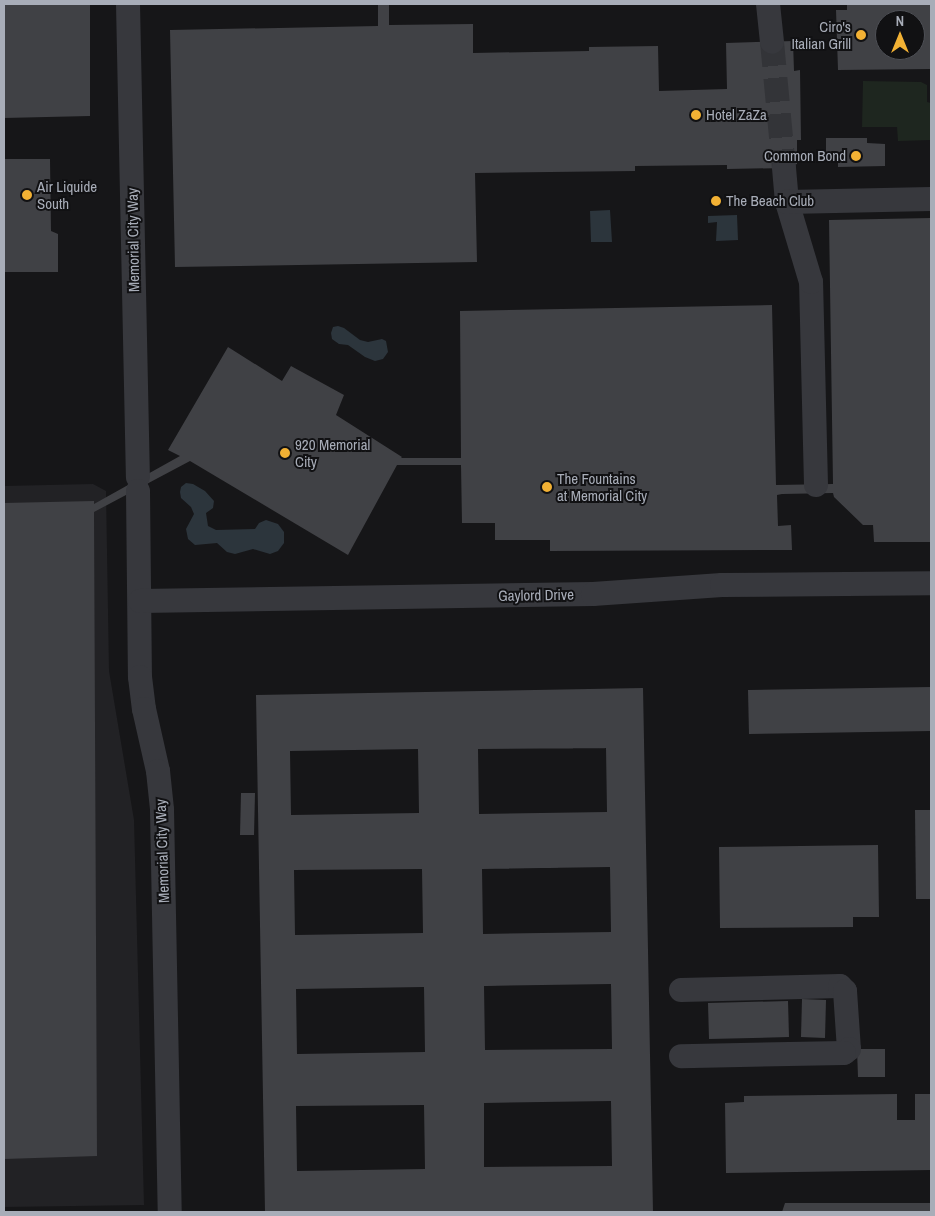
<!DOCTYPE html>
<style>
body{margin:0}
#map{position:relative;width:935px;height:1216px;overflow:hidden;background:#161618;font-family:"Archivo Narrow",sans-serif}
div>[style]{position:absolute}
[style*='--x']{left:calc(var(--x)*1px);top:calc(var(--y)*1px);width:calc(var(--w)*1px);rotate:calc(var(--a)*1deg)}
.built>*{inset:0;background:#222225}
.green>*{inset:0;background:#1e261f}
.water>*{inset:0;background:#2c353c}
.building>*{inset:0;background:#404145}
.minor-tunnel>*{height:24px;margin-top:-12px;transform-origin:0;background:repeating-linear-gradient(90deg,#333438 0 24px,transparent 0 36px)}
.minor>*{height:24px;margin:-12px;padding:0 12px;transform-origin:12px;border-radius:12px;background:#37383d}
.dots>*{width:14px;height:14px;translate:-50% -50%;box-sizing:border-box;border:2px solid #111113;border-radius:50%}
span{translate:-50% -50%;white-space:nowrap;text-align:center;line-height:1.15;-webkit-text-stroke:4px #111113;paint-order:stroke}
.poi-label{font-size:15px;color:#a8adb8}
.right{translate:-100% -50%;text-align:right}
.left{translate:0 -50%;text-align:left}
.street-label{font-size:15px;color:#a8adb8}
.frame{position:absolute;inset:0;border:5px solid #a8adb8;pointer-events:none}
.north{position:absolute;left:875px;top:10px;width:50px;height:50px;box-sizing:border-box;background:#111113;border:1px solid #4d4f55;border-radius:50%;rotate:0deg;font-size:14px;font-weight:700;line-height:20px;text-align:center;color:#a8adb8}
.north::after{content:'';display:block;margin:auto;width:18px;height:22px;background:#f2b134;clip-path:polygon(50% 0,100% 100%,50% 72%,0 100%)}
</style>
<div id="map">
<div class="built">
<i style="clip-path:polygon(93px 484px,106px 491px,109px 671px,134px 820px,144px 1205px,4px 1207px,4px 486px)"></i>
</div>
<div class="green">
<i style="clip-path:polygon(863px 81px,921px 82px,927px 85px,927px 102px,931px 103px,931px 140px,898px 141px,897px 127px,862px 127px)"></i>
</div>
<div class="water">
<i style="clip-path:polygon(610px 210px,612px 242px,591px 242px,590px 211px)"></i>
<i style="clip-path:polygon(737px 215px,738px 240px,716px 241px,717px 222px,708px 223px,708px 216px)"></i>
<i style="clip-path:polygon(338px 326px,344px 328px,360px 340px,368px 342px,382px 339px,386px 341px,388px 352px,383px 359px,375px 361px,365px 357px,348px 345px,339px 344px,332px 339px,331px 333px,333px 327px)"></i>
<i style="clip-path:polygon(186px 483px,193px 484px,205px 491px,214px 501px,213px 508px,206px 513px,208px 526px,216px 530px,255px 529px,259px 523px,266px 520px,278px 524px,284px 532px,284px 543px,278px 551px,270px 554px,253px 549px,235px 554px,227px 552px,217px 543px,195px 545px,188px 539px,186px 529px,194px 514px,191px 507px,181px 498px,180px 492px,181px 487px)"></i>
</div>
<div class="building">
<i style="clip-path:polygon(4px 4px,90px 4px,90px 116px,4px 118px)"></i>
<i style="clip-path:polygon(378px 4px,389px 4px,389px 25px,473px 24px,473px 53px,589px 51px,589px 47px,658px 46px,659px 91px,727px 89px,726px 43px,793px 41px,794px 71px,800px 70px,801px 140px,797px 140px,797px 164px,784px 168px,727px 169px,727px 165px,635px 166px,635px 171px,475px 173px,477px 262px,175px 267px,170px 30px,378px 26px)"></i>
<i style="clip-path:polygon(evenodd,847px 4px,931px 4px,931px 69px,838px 70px,836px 10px,847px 10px,847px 4px,885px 20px,915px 20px,915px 50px,885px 50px,885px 20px)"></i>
<i style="clip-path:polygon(826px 138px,867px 138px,867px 143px,885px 144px,885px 166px,838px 167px,838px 160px,826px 160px)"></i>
<i style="clip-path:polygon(4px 159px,50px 159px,51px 231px,58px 234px,58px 272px,4px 272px)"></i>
<i style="clip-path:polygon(931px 218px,931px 542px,874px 542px,873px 525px,863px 525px,834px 497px,833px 493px,782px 494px,777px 495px,778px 526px,791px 525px,792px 550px,550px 551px,550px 540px,495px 540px,495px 523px,462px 523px,461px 465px,397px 465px,348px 555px,190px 461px,94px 512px,97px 1156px,4px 1159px,4px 503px,94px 501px,94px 504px,180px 456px,168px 450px,228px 347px,282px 381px,291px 366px,344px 395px,336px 415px,402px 457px,401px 458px,461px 458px,460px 311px,772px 305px,776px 485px,833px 484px,829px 220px)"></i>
<i style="clip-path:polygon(931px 687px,931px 731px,749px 734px,748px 690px)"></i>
<i style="clip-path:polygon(evenodd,643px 688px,653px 1212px,265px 1212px,256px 695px,643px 688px,606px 748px,607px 812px,479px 814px,478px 749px,606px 748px,643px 688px,418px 749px,419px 813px,291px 815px,290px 751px,418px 749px,643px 688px,610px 867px,611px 932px,483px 934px,482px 869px,610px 867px,643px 688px,422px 869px,423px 933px,295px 935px,294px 870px,422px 869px,643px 688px,611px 984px,612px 1049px,485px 1050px,484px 986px,611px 984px,643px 688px,424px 987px,425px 1052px,297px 1054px,296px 989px,424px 987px,643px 688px,611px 1101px,612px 1166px,484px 1167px,484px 1103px,611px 1101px,643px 688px,424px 1105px,425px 1169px,297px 1171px,296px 1106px,424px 1105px)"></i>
<i style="clip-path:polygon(241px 793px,255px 793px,254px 835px,240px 835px)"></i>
<i style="clip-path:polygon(915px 810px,931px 810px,931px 899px,916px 899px)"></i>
<i style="clip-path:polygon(878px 845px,879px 917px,853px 917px,853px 927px,720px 928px,719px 847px)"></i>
<i style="clip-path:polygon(802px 999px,826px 1000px,825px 1038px,801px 1037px)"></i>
<i style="clip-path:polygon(788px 1001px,789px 1037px,709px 1039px,708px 1003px)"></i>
<i style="clip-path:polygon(857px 1049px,885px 1049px,885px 1077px,858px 1077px)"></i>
<i style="clip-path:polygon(897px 1094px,897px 1120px,915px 1120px,915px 1094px,931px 1094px,931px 1170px,726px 1173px,725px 1103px,744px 1102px,744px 1096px)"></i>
<i style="clip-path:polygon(785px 1203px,931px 1203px,931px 1212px,782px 1212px)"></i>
</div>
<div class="minor-tunnel">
<i style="--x:772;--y:42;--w:127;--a:84.6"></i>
</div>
<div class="minor">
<i style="--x:128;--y:4;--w:473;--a:88.8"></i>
<i style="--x:768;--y:4;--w:38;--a:84"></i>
<i style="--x:784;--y:168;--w:34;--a:85"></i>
<i style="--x:816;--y:485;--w:203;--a:-91.4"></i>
<i style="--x:811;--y:282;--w:84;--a:-106.7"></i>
<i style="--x:787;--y:202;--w:144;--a:-1.2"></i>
<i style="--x:138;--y:491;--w:186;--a:89.4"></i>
<i style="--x:140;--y:677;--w:32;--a:83"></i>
<i style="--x:144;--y:709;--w:64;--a:77.3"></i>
<i style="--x:158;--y:771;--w:39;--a:84"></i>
<i style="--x:162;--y:810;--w:402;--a:88.9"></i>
<i style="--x:140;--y:601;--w:453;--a:-0.9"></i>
<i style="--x:593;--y:594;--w:129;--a:-4"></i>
<i style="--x:722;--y:585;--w:209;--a:-0.5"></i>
<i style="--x:681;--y:990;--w:159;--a:-1.4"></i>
<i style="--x:840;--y:986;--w:7;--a:45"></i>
<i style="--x:845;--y:991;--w:58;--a:86.1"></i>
<i style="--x:849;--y:1049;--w:6;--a:141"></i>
<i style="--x:844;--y:1053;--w:163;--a:178.9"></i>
</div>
<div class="dots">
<i style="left:861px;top:35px;background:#f2b134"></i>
<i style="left:696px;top:115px;background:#f2b134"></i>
<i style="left:856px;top:156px;background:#f2b134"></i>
<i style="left:27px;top:195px;background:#f2b134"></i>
<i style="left:716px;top:201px;background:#f2b134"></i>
<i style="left:285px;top:453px;background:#f2b134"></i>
<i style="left:547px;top:487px;background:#f2b134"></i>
</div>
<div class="poi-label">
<span class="right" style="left:851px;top:35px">Ciro's<br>Italian Grill</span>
<span class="left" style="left:706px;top:115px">Hotel ZaZa</span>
<span class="right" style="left:846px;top:156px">Common Bond</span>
<span class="left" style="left:37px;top:195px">Air Liquide<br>South</span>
<span class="left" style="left:726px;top:201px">The Beach Club</span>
<span class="left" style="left:295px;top:453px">920 Memorial<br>City</span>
<span class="left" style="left:557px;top:487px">The Fountains<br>at Memorial City</span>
</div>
<div class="street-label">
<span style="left:133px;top:240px;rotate:-91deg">Memorial City Way</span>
<span style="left:536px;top:595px;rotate:-1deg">Gaylord Drive</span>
<span style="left:162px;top:851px;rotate:-92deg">Memorial City Way</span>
</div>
<div class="frame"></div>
<div class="north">N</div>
</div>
